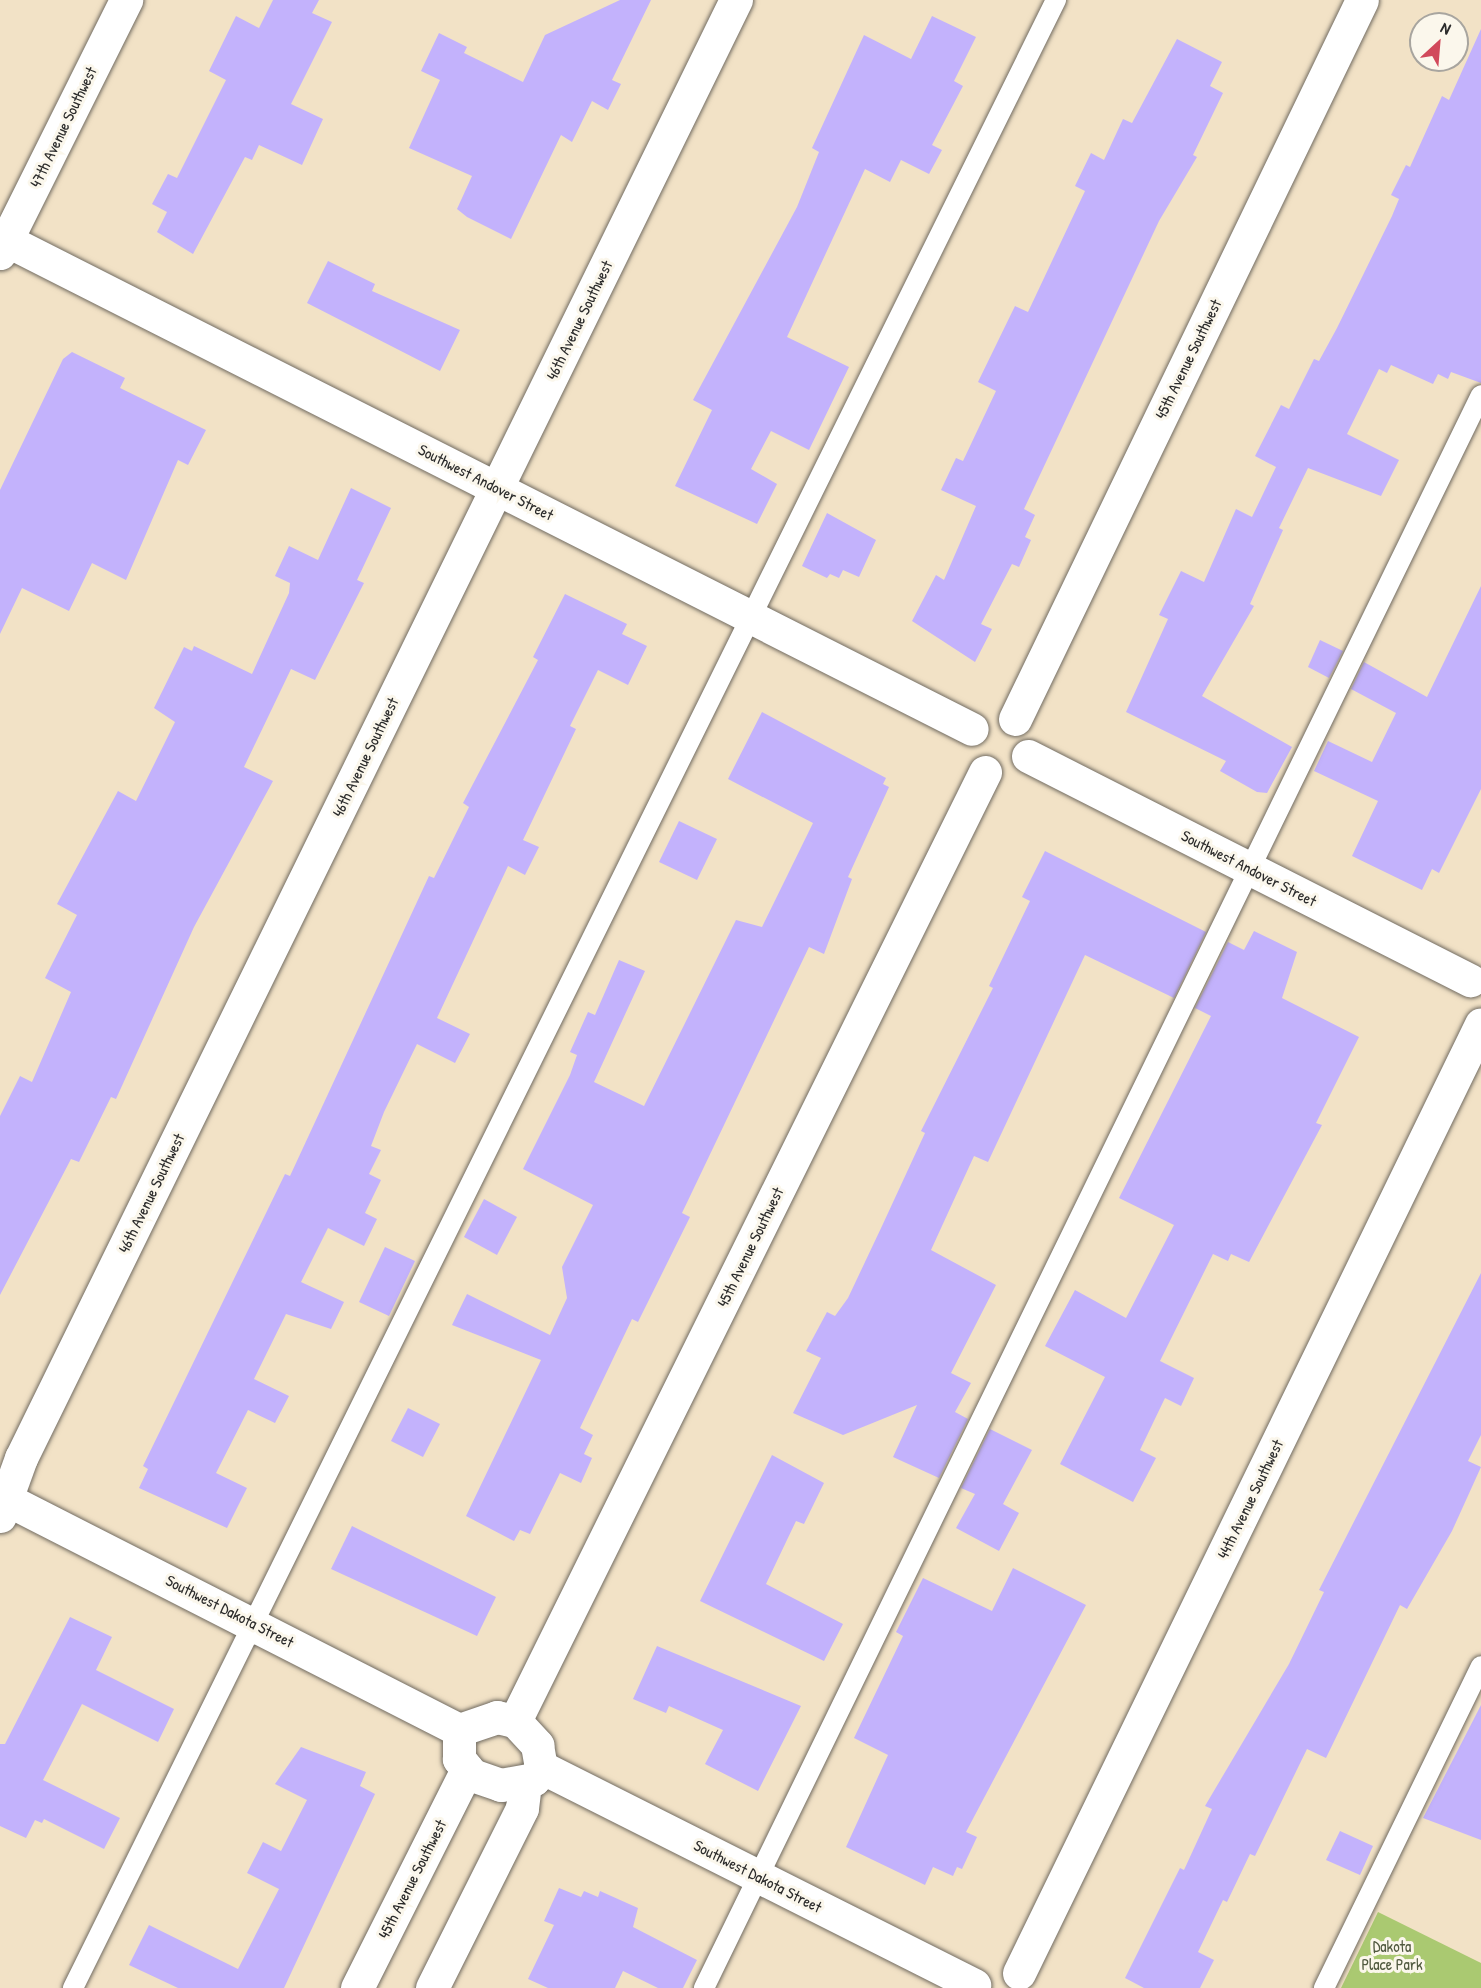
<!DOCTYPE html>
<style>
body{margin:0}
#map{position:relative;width:1481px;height:1988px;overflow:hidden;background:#f2e2c6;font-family:"Patrick Hand",sans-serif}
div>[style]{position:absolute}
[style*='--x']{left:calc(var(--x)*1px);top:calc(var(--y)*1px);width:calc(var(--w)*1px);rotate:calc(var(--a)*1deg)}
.green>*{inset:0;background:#aac971}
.building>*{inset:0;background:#c3b2fc}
.roads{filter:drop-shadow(0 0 2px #716b61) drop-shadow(0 0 2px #716b61)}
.service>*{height:20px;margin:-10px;padding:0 10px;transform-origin:10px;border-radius:10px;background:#fff}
.minor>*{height:33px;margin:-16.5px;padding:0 16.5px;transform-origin:16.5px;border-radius:16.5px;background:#fff}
span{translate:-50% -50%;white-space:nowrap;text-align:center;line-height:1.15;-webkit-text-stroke:6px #fbf7ec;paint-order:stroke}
.street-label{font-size:16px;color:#2b2b2b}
.park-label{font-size:16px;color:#515a40}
.north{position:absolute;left:1409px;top:12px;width:60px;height:60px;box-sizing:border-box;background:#fbf7ec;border:2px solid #a8a59f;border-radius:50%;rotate:26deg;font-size:16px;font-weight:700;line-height:24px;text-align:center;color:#2b2b2b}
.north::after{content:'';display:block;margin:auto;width:21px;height:27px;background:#d1495b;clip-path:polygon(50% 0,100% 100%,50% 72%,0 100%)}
</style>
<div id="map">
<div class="green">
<i style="clip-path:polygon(1378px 1912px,1481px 1963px,1481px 1988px,1341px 1988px)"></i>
</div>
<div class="building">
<i style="clip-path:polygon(273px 0,319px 0,312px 13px,332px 22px,291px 104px,323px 119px,302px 165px,259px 145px,252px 160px,245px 157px,193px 254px,157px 232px,167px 212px,152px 204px,168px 174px,177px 178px,226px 80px,209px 71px,236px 16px,259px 28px)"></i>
<i style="clip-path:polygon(620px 0,651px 0,612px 80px,621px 84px,608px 110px,592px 101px,572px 142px,561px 135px,511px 239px,467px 217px,457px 209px,472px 176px,409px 148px,440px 80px,421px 71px,439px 33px,467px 47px,464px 53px,523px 82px,545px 35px)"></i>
<i style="clip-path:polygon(932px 16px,976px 37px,954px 81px,963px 86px,932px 145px,942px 150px,929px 174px,901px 160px,890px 182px,865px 169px,787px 337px,849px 367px,809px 450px,771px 431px,751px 469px,777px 484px,757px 524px,675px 486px,712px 410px,693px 400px,797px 207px,819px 152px,812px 148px,864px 35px,911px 59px)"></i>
<i style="clip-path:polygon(1481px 29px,1481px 383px,1451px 372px,1448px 379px,1438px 374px,1433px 384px,1391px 365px,1387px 373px,1379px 369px,1347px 434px,1399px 460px,1381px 496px,1308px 468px,1279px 528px,1283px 530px,1250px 604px,1254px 606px,1202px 696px,1292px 747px,1267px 793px,1257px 792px,1220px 771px,1226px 761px,1126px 712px,1168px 619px,1159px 615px,1181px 571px,1204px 582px,1236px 509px,1252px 517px,1276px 467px,1255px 456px,1281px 405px,1289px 409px,1314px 359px,1319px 361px,1337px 328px,1392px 216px,1399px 199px,1391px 195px,1406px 165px,1410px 167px,1442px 96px,1449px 100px)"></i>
<i style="clip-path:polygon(1177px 39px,1222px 62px,1210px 86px,1223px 93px,1193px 155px,1197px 157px,1159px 221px,1024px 509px,1035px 515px,1025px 537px,1031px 540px,1019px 567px,1012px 564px,981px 624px,992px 629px,975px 662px,912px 621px,936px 575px,944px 580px,976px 506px,941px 490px,956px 458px,963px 461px,996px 391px,978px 382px,1015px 306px,1028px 312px,1085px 191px,1075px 186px,1091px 153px,1104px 160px,1123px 119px,1132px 123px)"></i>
<i style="clip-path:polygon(328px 261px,375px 284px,372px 291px,460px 330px,440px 371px,307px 303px)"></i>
<i style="clip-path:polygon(72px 352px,125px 378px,120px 388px,206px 430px,188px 465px,178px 460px,126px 580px,92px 563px,69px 611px,22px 588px,0 634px,0 490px,63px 359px)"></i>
<i style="clip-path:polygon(351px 488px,391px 508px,357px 580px,364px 583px,315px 680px,291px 669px,244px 767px,273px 781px,194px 927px,116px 1099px,111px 1097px,79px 1162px,71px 1159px,0 1295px,0 1116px,20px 1076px,32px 1082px,71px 992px,45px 978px,77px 915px,57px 904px,118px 791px,136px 801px,175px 722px,154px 708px,184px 647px,192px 651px,194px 646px,252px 674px,289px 593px,290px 583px,275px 576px,289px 546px,318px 560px)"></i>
<i style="clip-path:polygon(827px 513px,876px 540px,859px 577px,843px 570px,839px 578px,830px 574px,827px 578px,802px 566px)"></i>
<i style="clip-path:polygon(1481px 586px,1481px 789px,1439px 873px,1432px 869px,1422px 890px,1352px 856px,1378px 801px,1314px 771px,1328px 741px,1372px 762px,1396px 713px,1351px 689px,1364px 662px,1427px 697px)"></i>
<i style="clip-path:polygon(565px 594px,627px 624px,622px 634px,647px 646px,628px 685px,598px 670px,570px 726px,576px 729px,523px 840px,539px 847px,525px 875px,508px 866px,437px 1018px,470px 1034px,455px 1063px,417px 1044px,384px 1112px,371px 1146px,381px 1150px,369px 1174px,381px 1180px,365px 1213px,377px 1219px,364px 1246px,328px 1228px,301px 1282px,344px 1302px,331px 1329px,286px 1314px,254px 1379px,289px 1396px,275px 1423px,248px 1410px,216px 1473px,247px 1488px,227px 1528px,139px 1488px,148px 1469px,143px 1466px,285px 1174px,290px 1176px,429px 876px,434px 878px,469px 807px,463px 803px,538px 660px,533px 657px)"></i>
<i style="clip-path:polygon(1320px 640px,1343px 651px,1329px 678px,1308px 667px)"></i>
<i style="clip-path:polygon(762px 712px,886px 778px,883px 784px,889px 787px,848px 877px,852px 879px,824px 954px,809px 947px,682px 1213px,690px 1217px,638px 1322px,632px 1319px,580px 1428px,593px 1435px,584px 1454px,592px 1458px,581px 1483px,560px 1473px,530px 1534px,520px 1530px,514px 1541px,466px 1516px,541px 1360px,452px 1325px,467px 1294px,550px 1335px,567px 1298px,562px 1267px,593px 1205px,523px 1169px,570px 1075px,577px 1055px,570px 1052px,588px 1012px,595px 1015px,619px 960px,645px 971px,594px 1082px,644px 1106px,736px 920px,762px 927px,813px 823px,728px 779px)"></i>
<i style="clip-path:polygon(679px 821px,717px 839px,697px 880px,659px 862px)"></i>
<i style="clip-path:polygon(1045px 851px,1206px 932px,1174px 998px,1085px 955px,988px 1162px,974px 1156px,931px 1250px,996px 1285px,951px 1373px,971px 1383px,955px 1412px,968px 1419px,939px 1478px,893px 1457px,917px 1405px,843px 1435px,793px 1413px,821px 1358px,806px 1351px,827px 1312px,835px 1316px,848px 1298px,882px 1226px,925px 1133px,921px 1131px,993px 988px,989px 986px,1030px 901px,1022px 897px)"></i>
<i style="clip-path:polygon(1254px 931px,1297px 952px,1282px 998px,1359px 1037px,1316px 1123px,1322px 1125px,1249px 1262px,1231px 1254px,1228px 1261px,1213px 1254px,1160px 1361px,1194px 1378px,1181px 1406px,1165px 1398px,1140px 1450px,1156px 1458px,1133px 1502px,1060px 1464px,1105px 1377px,1045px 1346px,1075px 1290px,1126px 1318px,1174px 1225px,1119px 1198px,1211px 1016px,1195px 1008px,1228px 942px,1244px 950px)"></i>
<i style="clip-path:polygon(484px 1199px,517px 1217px,497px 1255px,464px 1237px)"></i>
<i style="clip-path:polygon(385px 1247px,415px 1261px,389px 1316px,359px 1302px)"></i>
<i style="clip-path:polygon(1481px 1273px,1481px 1435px,1468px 1461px,1481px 1467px,1452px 1531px,1407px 1609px,1400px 1605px,1326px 1758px,1307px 1749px,1255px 1856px,1250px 1854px,1227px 1902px,1223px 1900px,1198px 1952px,1214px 1960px,1200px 1988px,1144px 1988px,1125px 1978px,1180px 1868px,1184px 1870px,1212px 1809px,1205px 1806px,1289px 1664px,1324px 1592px,1319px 1590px)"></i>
<i style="clip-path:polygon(408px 1408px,440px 1424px,423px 1457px,391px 1441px)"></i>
<i style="clip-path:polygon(990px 1429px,1032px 1450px,1003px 1504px,1019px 1513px,999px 1551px,956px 1528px,975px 1494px,961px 1488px)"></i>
<i style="clip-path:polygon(772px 1455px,824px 1483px,804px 1524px,796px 1521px,766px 1584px,843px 1624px,824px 1661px,700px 1601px)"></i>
<i style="clip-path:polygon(352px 1526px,496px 1597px,477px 1636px,331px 1569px)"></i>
<i style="clip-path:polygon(1013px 1568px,1086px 1605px,966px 1832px,977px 1837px,962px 1869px,957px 1867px,953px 1876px,933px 1867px,925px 1885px,846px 1847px,888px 1755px,854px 1738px,903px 1636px,896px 1632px,923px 1578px,992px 1611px)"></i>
<i style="clip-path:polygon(70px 1617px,112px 1637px,96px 1670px,174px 1709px,158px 1742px,82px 1704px,43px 1780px,120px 1818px,104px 1849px,44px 1819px,42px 1823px,35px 1820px,26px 1838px,0 1826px,0 1744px,5px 1744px)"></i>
<i style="clip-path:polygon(657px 1646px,801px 1706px,758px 1791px,705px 1764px,723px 1730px,669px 1706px,666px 1713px,633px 1699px)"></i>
<i style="clip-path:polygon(1481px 1705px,1481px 1840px,1423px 1818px)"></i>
<i style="clip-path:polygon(301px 1747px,366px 1772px,360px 1786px,375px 1794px,284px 1988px,178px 1988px,129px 1965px,149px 1925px,238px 1969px,279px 1889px,247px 1873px,263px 1842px,281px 1851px,307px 1800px,275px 1784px)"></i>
<i style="clip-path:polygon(1340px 1831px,1373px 1846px,1360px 1875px,1326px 1860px)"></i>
<i style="clip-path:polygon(559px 1888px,581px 1897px,584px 1891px,598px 1897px,600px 1891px,638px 1908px,633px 1927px,697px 1960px,683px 1988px,658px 1988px,623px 1971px,615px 1988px,548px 1988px,528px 1979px,554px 1925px,544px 1921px)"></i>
</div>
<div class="roads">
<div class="service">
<i style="--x:73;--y:1988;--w:2218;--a:-63.69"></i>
<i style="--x:704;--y:1988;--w:1772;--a:-64"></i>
<i style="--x:1324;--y:1988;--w:358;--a:-64"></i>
</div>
<div class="minor">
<i style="--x:0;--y:237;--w:1089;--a:26.85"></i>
<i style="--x:0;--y:253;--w:283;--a:-63.5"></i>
<i style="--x:1015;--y:719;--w:798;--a:-64.24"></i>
<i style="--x:1028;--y:756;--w:496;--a:26.9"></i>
<i style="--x:0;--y:1496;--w:515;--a:27.01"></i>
<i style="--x:0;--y:1516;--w:62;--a:-70.1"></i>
<i style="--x:21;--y:1458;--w:1624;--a:-63.88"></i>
<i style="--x:497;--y:1717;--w:18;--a:13"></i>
<i style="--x:515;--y:1721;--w:33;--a:47"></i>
<i style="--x:537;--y:1745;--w:22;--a:80"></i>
<i style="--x:541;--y:1767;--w:14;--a:120"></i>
<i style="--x:534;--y:1779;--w:34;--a:170"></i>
<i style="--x:501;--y:1785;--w:31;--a:-161"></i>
<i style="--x:472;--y:1775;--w:21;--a:-129"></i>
<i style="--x:459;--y:1759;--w:29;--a:-90"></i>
<i style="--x:459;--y:1730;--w:40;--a:-18.9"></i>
<i style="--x:515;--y:1721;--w:1059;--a:-63.65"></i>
<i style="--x:541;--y:1767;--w:485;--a:26.7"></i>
<i style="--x:1019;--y:1973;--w:1055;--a:-64.04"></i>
<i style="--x:357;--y:1988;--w:245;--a:-63.3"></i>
<i style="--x:432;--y:1988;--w:201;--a:-63.4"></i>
<i style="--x:522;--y:1808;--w:26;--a:-83"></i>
</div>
</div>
<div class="street-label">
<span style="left:63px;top:127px;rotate:-64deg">47th Avenue Southwest</span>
<span style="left:579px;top:320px;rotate:-64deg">46th Avenue Southwest</span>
<span style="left:1188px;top:359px;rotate:-64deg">45th Avenue Southwest</span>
<span style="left:486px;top:482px;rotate:27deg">Southwest Andover Street</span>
<span style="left:365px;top:757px;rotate:-64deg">46th Avenue Southwest</span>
<span style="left:1249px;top:868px;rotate:27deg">Southwest Andover Street</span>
<span style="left:151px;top:1193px;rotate:-64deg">46th Avenue Southwest</span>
<span style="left:750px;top:1247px;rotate:-64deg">45th Avenue Southwest</span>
<span style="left:1250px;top:1499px;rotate:-64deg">44th Avenue Southwest</span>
<span style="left:230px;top:1611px;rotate:27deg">Southwest Dakota Street</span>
<span style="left:758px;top:1876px;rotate:27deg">Southwest Dakota Street</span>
<span style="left:412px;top:1879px;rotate:-63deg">45th Avenue Southwest</span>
</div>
<div class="park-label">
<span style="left:1392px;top:1955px">Dakota<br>Place Park</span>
</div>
<div class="north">N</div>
</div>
